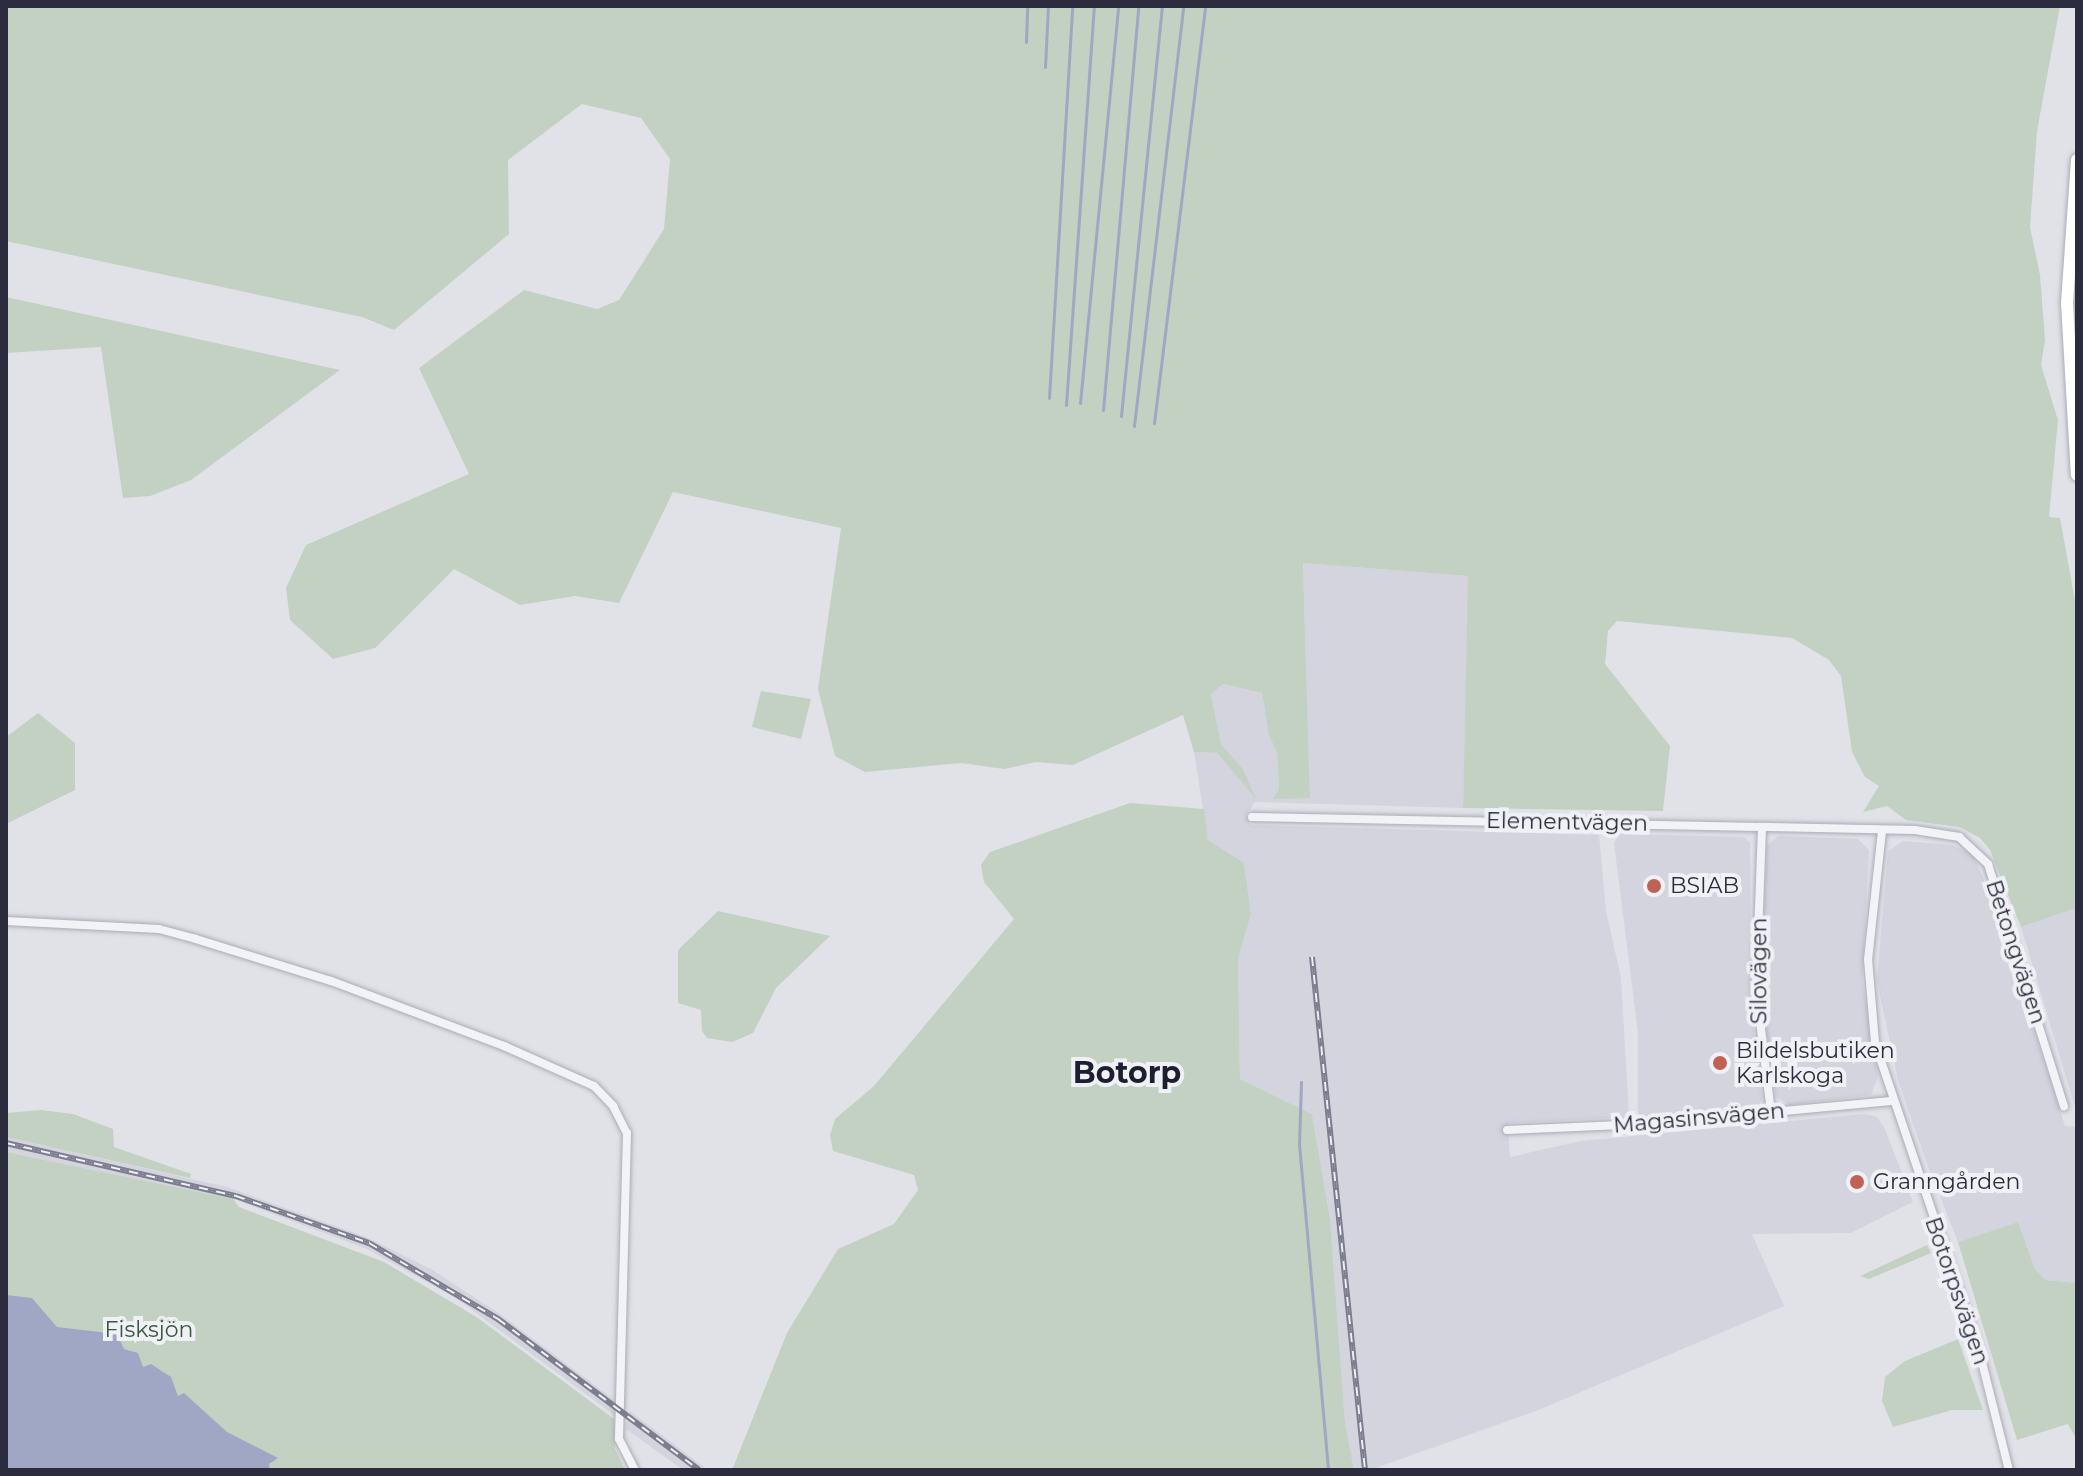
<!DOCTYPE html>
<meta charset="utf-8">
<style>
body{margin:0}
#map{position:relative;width:2083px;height:1476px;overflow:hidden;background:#e1e2e8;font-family:Montserrat,sans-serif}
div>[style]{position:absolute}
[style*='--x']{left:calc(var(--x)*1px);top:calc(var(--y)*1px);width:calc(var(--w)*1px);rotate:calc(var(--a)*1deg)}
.built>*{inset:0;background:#d3d4dd}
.green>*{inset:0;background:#c3d1c3}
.water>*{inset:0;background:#a0a7c4}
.stream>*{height:3px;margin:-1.5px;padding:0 1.5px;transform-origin:1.5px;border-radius:1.5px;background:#a0a7c4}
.roads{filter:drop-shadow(0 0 2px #aaacb5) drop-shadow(0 0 2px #aaacb5)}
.minor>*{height:8px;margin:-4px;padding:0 4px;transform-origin:4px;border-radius:4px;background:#f3f3f7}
.trunk>*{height:12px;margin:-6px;padding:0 6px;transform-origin:6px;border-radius:6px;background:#fff}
.rail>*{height:6px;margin-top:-3px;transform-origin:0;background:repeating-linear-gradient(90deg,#f0f1f6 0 9px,#7c7e90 0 18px);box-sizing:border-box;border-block:2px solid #7c7e90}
.dots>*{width:22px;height:22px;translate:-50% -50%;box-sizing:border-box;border:4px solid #f0f1f6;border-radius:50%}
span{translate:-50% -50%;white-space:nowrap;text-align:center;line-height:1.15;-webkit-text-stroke:8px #f0f1f6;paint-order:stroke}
.street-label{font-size:22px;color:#2b2d3e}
.poi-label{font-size:22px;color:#2b2d3e}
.left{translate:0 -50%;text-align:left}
.park-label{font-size:22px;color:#3a583c}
.district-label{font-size:30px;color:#1d1e2f;font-weight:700}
.frame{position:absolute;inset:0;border:8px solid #2b2d3e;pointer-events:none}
</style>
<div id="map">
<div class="built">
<i style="clip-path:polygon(1303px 563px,1469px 576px,1463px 808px,1255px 802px,1246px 815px,1251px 825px,1599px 835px,1606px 911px,1621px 978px,1629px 1117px,1508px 1123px,1510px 1157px,1581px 1141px,1863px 1114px,1876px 1116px,1885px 1129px,1913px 1202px,1851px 1233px,1752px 1234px,1784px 1306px,1536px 1411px,1370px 1470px,1354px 1470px,1345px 1422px,1330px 1218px,1312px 1114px,1240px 1079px,1238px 959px,1251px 914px,1244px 864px,1208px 840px,1194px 752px,1217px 753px,1253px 795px,1243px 769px,1221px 744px,1211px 693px,1223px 684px,1262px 693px,1269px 736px,1277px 752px,1279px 789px,1310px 798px)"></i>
<i style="clip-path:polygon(1619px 834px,1743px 837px,1750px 842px,1751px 1006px,1762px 1099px,1759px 1104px,1641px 1118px,1638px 1113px,1638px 1033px,1614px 843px)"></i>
<i style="clip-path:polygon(1778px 836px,1858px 839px,1869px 850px,1862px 980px,1878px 1077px,1871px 1095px,1789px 1105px,1776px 1097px,1764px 1013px,1764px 916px,1767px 846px)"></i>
<i style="clip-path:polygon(1903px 841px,1952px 845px,1972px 854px,1983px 877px,2065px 1126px,2077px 1127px,2077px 1283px,2046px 1280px,2035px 1269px,2018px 1222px,1958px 1242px,1926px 1161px,1898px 1080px,1877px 981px,1888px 851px)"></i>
<i style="clip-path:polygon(2077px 908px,2077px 1106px,2075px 1107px,2021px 927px)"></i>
<i style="clip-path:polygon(6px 1137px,227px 1187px,366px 1237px,431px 1269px,500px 1314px,616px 1401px,614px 1415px,456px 1298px,367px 1249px,233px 1199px,6px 1152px)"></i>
<i style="clip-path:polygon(630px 1411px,708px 1470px,683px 1470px,626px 1429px)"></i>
</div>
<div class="green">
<i style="clip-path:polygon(6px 6px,2060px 6px,2037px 131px,2030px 227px,2040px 275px,2045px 340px,2041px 365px,2058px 420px,2049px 517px,2060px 518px,2077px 612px,2077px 908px,2021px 927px,1990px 850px,1980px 838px,1960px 827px,1906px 820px,1887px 806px,1863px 812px,1879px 786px,1865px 777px,1852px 752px,1841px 676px,1829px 660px,1792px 638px,1617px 621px,1608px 631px,1605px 664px,1670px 746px,1663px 811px,1463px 808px,1468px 576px,1303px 563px,1310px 798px,1273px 799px,1279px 789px,1277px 752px,1269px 736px,1262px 693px,1223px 684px,1211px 694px,1221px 744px,1243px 769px,1256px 799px,1217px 753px,1194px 752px,1183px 715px,1073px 765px,1036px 762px,1004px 769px,961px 763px,865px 772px,835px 756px,818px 689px,841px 528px,673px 492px,619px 603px,575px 596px,520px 605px,454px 569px,375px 648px,333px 659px,290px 620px,286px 588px,306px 545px,469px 474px,419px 368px,524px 290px,597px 309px,619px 300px,664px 229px,670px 159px,641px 118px,582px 104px,508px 160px,509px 234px,394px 330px,362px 317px,6px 241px)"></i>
<i style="clip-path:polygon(6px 297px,340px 370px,191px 480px,150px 496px,123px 498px,101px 347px,6px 353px)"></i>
<i style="clip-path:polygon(761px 691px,811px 699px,801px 739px,752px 727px)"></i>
<i style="clip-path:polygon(38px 713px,75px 743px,75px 790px,6px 824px,6px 737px)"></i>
<i style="clip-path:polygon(1130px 803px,1204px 809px,1208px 840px,1244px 863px,1251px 914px,1238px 959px,1240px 1079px,1312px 1114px,1330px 1218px,1345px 1422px,1354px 1470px,732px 1470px,787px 1333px,838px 1249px,894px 1224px,918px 1190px,914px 1175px,833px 1151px,830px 1135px,835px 1119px,874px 1086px,1014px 919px,984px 882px,981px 865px,990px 852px)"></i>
<i style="clip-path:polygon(718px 911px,830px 936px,776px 988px,753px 1033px,732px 1042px,707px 1038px,702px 1031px,701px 1010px,678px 1003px,678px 950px)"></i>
<i style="clip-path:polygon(41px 1110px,73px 1114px,113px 1129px,114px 1147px,191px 1174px,190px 1178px,6px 1137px,6px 1113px)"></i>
<i style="clip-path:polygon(6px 1152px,233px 1199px,239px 1207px,384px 1262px,478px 1318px,614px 1419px,615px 1449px,625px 1470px,6px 1470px)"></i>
<i style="clip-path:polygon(2018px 1222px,2035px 1269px,2046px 1280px,2077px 1283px,2077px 1440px,2068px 1424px,2017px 1440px,1958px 1242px)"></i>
<i style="clip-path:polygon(1927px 1245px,1931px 1253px,1869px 1279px,1860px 1276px)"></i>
<i style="clip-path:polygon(1958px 1339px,1983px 1410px,1952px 1410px,1893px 1427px,1882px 1401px,1885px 1377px,1905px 1361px)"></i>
</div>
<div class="water">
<i style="clip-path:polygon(6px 1295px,32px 1298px,57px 1327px,117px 1334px,124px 1349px,138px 1353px,143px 1367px,151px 1364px,171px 1377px,178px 1396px,184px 1393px,227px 1432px,278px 1458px,269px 1464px,270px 1470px,6px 1470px)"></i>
</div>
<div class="stream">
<i style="--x:1026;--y:42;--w:36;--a:-88"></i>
<i style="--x:1045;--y:67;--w:61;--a:-87.2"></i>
<i style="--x:1049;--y:398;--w:393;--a:-86.6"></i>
<i style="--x:1080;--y:403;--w:399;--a:-84.5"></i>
<i style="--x:1066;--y:405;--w:400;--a:-86"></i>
<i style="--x:1103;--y:410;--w:406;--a:-85"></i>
<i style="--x:1121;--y:416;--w:412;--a:-84.3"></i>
<i style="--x:1154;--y:423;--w:420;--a:-83"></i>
<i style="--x:1134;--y:426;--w:423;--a:-83.3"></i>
<i style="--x:1301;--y:1082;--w:62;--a:91.8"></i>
<i style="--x:1299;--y:1144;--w:327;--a:84.9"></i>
</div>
<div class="roads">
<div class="minor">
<i style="--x:1252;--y:817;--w:663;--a:1.12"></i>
<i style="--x:1915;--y:830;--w:45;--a:9"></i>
<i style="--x:1959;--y:837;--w:40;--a:43"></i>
<i style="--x:1988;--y:864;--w:254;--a:72.6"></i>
<i style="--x:1762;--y:827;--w:160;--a:92.1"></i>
<i style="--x:1756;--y:987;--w:127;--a:83.2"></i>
<i style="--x:1882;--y:831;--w:129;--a:96.2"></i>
<i style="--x:1868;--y:959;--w:84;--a:85.2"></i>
<i style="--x:1875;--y:1043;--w:324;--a:71.3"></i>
<i style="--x:1979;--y:1350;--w:124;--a:76"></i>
<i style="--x:6;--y:921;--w:153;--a:3"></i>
<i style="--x:159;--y:929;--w:38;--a:15"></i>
<i style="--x:196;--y:939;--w:141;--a:17.3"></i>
<i style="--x:331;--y:981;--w:185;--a:20.6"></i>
<i style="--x:504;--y:1046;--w:98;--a:24"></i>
<i style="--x:594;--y:1086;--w:28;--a:46"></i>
<i style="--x:613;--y:1106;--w:30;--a:63"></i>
<i style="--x:627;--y:1133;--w:306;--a:91.5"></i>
<i style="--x:619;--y:1439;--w:35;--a:63"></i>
<i style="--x:1507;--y:1130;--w:137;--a:-2.5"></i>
<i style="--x:1644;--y:1124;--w:248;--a:-5.3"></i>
</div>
<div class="trunk">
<i style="--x:2077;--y:160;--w:143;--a:94"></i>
<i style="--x:2067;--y:303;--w:172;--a:86.7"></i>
</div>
</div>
<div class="rail">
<i style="--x:1312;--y:957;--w:516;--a:84.1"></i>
<i style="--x:6;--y:1143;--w:236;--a:13"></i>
<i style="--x:236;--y:1196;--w:141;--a:19.5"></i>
<i style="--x:369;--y:1243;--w:150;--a:30.5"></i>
<i style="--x:498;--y:1319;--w:251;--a:36.9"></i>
</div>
<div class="dots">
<i style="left:1654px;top:886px;background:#bf6153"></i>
<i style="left:1720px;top:1063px;background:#bf6153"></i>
<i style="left:1857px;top:1182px;background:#bf6153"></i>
</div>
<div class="street-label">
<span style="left:1567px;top:822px;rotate:1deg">Elementvägen</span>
<span style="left:2016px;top:952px;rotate:72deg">Betongvägen</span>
<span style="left:1759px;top:971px;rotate:-90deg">Silovägen</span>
<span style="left:1699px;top:1118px;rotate:-5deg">Magasinsvägen</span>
<span style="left:1957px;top:1291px;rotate:71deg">Botorpsvägen</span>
</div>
<div class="poi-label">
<span class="left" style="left:1670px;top:886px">BSIAB</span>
<span class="left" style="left:1736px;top:1063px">Bildelsbutiken<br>Karlskoga</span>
<span class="left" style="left:1873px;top:1182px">Granngården</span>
</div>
<div class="park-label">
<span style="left:149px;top:1330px">Fisksjön</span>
</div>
<div class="district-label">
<span style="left:1127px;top:1073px">Botorp</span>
</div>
<div class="frame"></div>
</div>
